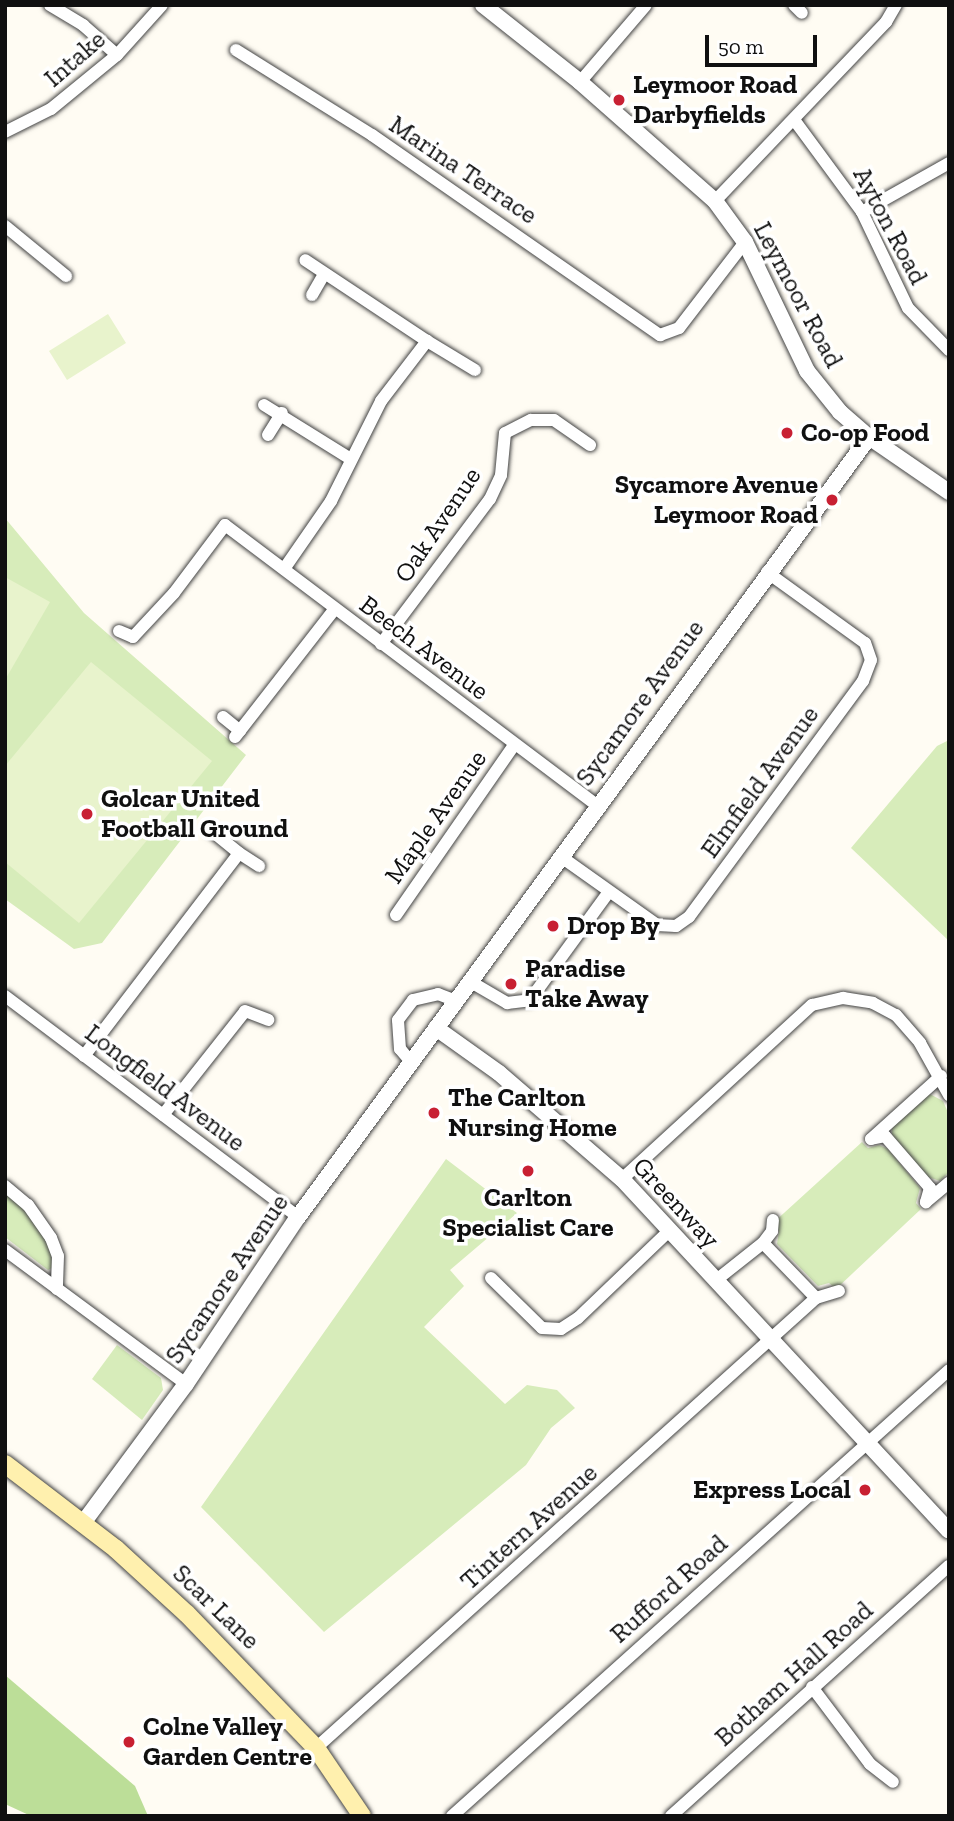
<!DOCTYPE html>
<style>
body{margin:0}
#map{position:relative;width:954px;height:1821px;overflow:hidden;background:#fffcf3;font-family:"Zilla Slab",serif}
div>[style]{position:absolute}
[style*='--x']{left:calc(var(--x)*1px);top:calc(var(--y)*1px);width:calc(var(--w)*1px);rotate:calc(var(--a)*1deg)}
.green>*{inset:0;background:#d7ecba}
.forest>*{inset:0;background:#bcde98}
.pitch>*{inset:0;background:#e8f3cc}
.roads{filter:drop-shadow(0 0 2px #434343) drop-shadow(0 0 2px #434343)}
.minor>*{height:12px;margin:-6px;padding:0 6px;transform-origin:6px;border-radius:6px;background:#fff}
.tertiary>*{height:16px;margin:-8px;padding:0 8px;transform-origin:8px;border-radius:8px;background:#fff}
.secondary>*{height:18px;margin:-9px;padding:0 9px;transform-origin:9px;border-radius:9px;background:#fff0ae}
.dots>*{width:19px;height:19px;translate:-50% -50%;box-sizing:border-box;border:4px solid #fff;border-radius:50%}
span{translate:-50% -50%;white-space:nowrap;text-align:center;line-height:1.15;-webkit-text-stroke:7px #fff;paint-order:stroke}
.street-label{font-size:26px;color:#101010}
.poi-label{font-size:26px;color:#101010;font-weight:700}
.left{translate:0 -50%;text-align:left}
.right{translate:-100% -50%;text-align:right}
.frame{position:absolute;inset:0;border:7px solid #101010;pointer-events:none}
.scale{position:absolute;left:705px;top:35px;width:112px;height:32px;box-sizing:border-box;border:4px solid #101010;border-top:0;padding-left:9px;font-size:21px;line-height:24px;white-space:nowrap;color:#101010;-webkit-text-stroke:5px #fff;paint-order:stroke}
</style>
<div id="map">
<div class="green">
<i style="clip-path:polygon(5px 518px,84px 613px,246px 755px,102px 943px,74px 949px,5px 899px)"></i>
<i style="clip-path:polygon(949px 740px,949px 941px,851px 848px,937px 746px)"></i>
<i style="clip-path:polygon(928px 1093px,943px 1101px,949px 1115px,949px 1172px,940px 1181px,928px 1177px,892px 1136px,892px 1127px)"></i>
<i style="clip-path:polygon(862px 1142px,868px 1148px,879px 1145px,888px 1149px,920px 1188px,916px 1203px,921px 1209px,836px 1289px,829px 1283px,818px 1286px,777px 1244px,779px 1231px,773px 1223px)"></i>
<i style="clip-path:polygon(446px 1159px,517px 1213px,450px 1270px,464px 1286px,424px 1327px,505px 1404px,527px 1385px,557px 1390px,575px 1408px,551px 1428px,526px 1465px,324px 1632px,201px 1507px)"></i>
<i style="clip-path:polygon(5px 1191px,31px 1215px,47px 1241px,54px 1267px,48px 1270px,5px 1237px)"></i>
<i style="clip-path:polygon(117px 1345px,161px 1378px,163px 1390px,142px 1420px,92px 1379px)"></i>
</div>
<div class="forest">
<i style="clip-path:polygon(5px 1675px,135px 1786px,148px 1816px,31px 1816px,5px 1804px)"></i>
</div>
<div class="pitch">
<i style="clip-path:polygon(108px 314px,126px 343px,67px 380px,49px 351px)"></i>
<i style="clip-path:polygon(5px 577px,50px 602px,5px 680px)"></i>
<i style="clip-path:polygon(91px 662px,212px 761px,79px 923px,5px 862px,5px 766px)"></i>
</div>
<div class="roads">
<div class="minor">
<i style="--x:50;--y:5;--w:39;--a:31"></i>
<i style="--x:83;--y:25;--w:45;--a:41.4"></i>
<i style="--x:794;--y:5;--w:11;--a:45"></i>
<i style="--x:236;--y:50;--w:160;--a:32"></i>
<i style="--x:372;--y:135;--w:351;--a:34.8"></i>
<i style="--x:660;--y:335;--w:20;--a:-20"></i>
<i style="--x:679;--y:328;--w:108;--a:-52.5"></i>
<i style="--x:580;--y:82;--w:101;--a:-49.4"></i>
<i style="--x:795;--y:121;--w:113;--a:53.6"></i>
<i style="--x:862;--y:212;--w:106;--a:64.4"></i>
<i style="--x:908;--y:308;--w:59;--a:45.7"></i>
<i style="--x:5;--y:132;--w:51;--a:-26.6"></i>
<i style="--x:51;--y:109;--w:85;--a:-39.3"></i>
<i style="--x:117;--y:55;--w:67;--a:-48"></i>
<i style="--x:715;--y:201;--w:248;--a:-46.3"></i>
<i style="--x:886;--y:22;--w:20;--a:-60"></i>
<i style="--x:862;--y:212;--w:100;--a:-29.4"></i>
<i style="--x:5;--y:226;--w:79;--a:39.3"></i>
<i style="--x:312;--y:295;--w:24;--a:-60"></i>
<i style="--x:427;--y:341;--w:56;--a:31.1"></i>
<i style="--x:264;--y:405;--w:100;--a:31.9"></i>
<i style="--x:268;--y:435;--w:26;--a:-58"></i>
<i style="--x:284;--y:569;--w:83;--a:-55.3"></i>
<i style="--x:331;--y:501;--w:112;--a:-63.4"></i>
<i style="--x:381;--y:401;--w:76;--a:-52.5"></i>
<i style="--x:427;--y:341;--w:146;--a:-146.4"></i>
<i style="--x:119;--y:631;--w:15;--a:23"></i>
<i style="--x:133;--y:637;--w:60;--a:-47"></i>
<i style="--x:174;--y:593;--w:85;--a:-53.1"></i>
<i style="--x:225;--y:525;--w:465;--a:37"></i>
<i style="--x:381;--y:644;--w:181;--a:-53.1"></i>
<i style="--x:490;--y:499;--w:26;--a:-65"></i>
<i style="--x:501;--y:475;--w:42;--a:-84.6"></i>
<i style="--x:505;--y:433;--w:29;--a:-27"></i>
<i style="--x:531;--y:420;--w:23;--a:0"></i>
<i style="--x:554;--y:420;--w:44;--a:34.8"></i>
<i style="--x:223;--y:717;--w:22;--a:39"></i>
<i style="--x:235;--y:737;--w:161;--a:-52.1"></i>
<i style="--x:239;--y:853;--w:24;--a:33"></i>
<i style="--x:560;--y:856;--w:119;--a:35.4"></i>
<i style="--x:657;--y:925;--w:19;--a:3"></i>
<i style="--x:676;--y:926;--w:16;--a:-35"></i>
<i style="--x:689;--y:917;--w:293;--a:-53.6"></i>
<i style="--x:863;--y:681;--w:22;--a:-69"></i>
<i style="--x:871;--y:660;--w:18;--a:-109"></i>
<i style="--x:865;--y:643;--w:121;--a:-144.1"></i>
<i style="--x:396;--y:915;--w:207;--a:-55.2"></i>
<i style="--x:471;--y:982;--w:42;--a:30.3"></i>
<i style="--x:507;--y:1003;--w:23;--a:-7"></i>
<i style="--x:530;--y:1000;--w:132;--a:-53.9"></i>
<i style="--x:5;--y:996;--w:367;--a:37"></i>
<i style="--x:84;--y:1056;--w:255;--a:-52.6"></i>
<i style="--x:239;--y:853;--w:36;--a:-141"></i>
<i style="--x:411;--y:1062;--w:17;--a:-130"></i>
<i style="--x:400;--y:1049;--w:29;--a:-94"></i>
<i style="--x:398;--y:1020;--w:25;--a:-53"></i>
<i style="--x:413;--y:1000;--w:26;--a:-13"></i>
<i style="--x:438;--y:994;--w:19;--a:21"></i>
<i style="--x:941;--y:1076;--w:94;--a:138"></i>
<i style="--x:871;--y:1139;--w:14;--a:-12"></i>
<i style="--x:885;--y:1136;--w:69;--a:49.1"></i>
<i style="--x:930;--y:1188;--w:15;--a:106"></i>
<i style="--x:926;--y:1202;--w:30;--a:-40"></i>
<i style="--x:163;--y:1115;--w:132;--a:-51.7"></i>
<i style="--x:245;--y:1011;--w:25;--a:21"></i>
<i style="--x:622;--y:1179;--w:258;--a:-42.5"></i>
<i style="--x:812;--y:1005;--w:32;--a:-13"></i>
<i style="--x:843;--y:998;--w:30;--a:9"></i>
<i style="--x:873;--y:1003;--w:26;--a:28"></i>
<i style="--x:896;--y:1015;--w:37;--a:49"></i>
<i style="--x:920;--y:1043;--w:60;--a:60.9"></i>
<i style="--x:5;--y:1186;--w:30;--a:40"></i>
<i style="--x:28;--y:1205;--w:40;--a:55.1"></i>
<i style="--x:51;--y:1238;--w:19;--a:69"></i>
<i style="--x:58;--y:1256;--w:33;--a:92"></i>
<i style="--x:763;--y:1243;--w:15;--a:-53"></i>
<i style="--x:772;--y:1231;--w:11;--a:-85"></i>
<i style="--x:5;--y:1250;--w:225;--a:36.5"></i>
<i style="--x:491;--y:1278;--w:71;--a:44.4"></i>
<i style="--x:542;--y:1328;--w:19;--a:3"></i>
<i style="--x:561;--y:1329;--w:20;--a:-33"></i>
<i style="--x:578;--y:1318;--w:126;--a:-43.7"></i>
<i style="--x:816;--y:1298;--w:24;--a:-17"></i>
<i style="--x:812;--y:1687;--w:96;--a:53"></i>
<i style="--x:870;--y:1764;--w:29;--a:38"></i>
<i style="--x:316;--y:1748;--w:673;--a:-41.99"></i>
<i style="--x:816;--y:1298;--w:76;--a:-133.9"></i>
<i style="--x:763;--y:1243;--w:61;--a:141.6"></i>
<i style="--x:452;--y:1816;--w:668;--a:-41.9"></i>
<i style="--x:671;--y:1816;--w:374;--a:-42"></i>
</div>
<div class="tertiary">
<i style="--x:483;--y:5;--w:124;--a:38.4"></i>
<i style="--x:580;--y:82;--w:180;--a:41.4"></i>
<i style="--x:715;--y:201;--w:51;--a:53.8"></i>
<i style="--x:745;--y:242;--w:143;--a:64.3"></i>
<i style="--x:807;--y:371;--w:53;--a:51.2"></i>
<i style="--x:840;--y:412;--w:38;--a:41"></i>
<i style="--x:869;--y:437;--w:97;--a:34.5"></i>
<i style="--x:436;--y:1028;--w:77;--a:35.5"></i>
<i style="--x:499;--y:1073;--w:162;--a:40.8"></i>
<i style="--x:622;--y:1179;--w:480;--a:47.1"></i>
<i style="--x:83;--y:1523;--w:173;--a:-53.5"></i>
<i style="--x:186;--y:1384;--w:201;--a:-56.2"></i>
<i style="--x:298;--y:1217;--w:967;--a:-53.79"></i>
</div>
<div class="secondary">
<i style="--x:5;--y:1464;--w:140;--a:37.4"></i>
<i style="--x:116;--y:1549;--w:96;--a:42.5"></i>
<i style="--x:187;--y:1614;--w:186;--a:46.1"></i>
<i style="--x:316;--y:1748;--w:82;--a:55.9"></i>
</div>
</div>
<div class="dots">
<i style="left:619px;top:100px;background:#c82033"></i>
<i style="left:787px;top:433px;background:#c82033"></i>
<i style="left:832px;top:500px;background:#c82033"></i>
<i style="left:87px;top:814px;background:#c82033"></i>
<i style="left:553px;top:926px;background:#c82033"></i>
<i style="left:511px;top:984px;background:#c82033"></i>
<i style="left:434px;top:1113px;background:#c82033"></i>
<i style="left:528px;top:1171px;background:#c82033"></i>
<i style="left:865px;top:1490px;background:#c82033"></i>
<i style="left:129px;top:1742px;background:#c82033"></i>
</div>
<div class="street-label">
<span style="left:75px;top:59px;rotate:-41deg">Intake</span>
<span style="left:463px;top:170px;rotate:34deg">Marina Terrace</span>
<span style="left:890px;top:226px;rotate:62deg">Ayton Road</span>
<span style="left:798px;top:295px;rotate:62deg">Leymoor Road</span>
<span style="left:438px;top:525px;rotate:-56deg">Oak Avenue</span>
<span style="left:424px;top:648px;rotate:37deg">Beech Avenue</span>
<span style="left:640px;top:703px;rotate:-54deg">Sycamore Avenue</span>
<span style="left:760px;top:782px;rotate:-54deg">Elmfield Avenue</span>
<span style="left:436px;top:817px;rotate:-55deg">Maple Avenue</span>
<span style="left:165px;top:1088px;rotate:37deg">Longfield Avenue</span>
<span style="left:676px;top:1203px;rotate:47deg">Greenway</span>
<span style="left:227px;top:1279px;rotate:-56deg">Sycamore Avenue</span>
<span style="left:529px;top:1527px;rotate:-42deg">Tintern Avenue</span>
<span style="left:669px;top:1589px;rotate:-42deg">Rufford Road</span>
<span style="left:216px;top:1607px;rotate:44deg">Scar Lane</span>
<span style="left:794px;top:1674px;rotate:-42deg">Botham Hall Road</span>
</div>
<div class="poi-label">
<span class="left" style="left:633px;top:100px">Leymoor Road<br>Darbyfields</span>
<span class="left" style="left:801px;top:433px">Co-op Food</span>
<span class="right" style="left:818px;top:500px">Sycamore Avenue<br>Leymoor Road</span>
<span class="left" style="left:101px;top:814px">Golcar United<br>Football Ground</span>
<span class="left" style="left:567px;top:926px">Drop By</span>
<span class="left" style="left:525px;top:984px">Paradise<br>Take Away</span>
<span class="left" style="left:448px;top:1113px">The Carlton<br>Nursing Home</span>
<span style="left:528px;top:1213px">Carlton<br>Specialist Care</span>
<span class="right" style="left:851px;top:1490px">Express Local</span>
<span class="left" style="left:143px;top:1742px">Colne Valley<br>Garden Centre</span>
</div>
<div class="frame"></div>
<div class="scale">50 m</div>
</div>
